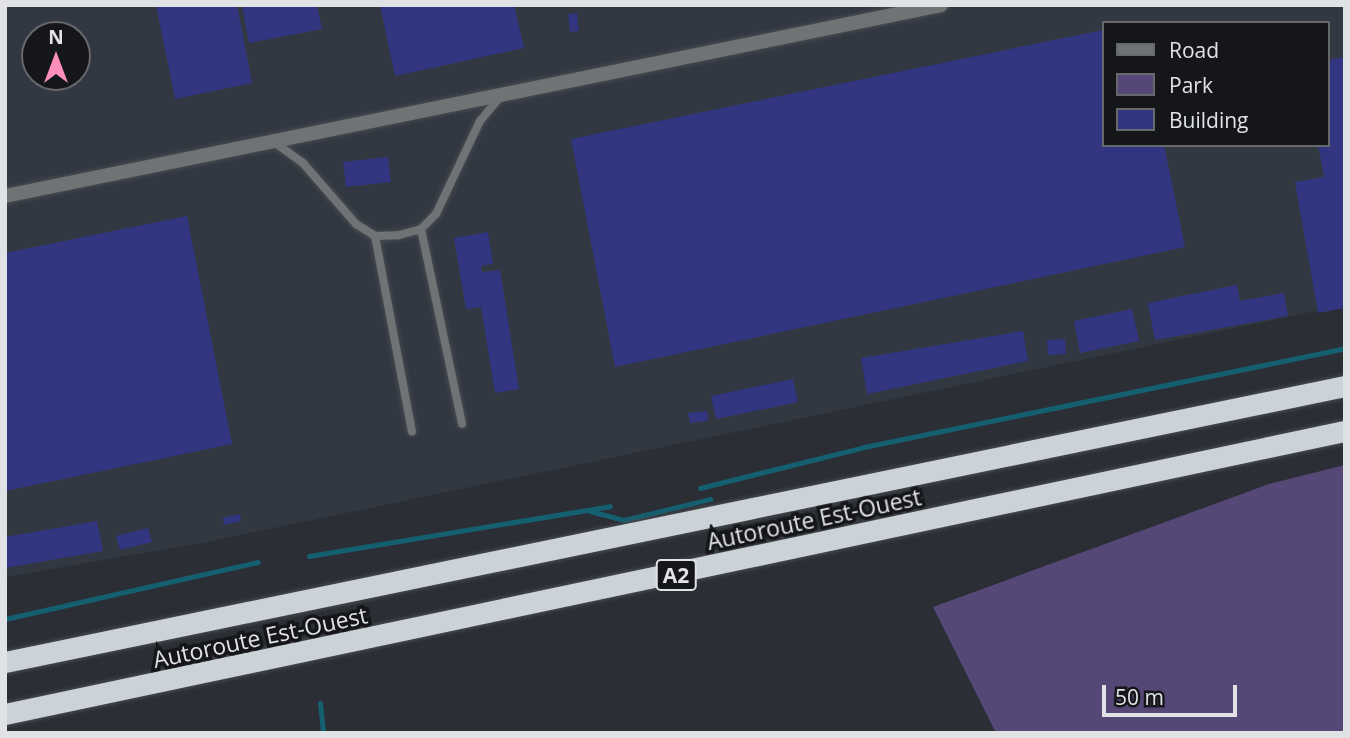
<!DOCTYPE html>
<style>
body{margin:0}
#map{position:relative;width:1350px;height:738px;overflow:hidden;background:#2b2e34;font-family:"Open Sans",sans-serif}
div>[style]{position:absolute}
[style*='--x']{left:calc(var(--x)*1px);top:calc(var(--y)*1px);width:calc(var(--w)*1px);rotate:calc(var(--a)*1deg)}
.built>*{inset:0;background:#323842}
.green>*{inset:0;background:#554876}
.stream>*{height:5px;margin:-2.5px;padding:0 2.5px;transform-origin:2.5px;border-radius:2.5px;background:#146071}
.building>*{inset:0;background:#323680}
.roads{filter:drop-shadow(0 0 2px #484b50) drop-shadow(0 0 2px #484b50)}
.service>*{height:8px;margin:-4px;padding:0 4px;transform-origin:4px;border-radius:4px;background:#707375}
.minor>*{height:14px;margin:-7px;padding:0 7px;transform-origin:7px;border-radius:7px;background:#707375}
.motorway>*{height:21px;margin:-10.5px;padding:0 10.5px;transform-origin:10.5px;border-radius:10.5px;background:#cbd3d8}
span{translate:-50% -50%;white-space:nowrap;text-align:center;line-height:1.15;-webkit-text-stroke:7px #151619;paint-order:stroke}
.shield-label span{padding:2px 5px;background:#151619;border:2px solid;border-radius:5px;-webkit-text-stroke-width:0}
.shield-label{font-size:21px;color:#e0e2e6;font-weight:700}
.street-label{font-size:23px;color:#e0e2e6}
.frame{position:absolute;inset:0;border:7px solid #e0e2e6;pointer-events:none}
.legend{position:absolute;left:1102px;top:21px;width:228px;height:126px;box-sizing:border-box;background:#151619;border:2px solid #66686b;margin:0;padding:9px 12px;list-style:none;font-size:21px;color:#e0e2e6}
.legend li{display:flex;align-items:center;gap:14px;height:35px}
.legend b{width:35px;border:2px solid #66686b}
.north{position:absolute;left:21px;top:21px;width:70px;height:70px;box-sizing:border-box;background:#151619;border:2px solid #66686b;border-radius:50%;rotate:0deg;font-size:19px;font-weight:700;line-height:28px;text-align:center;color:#e0e2e6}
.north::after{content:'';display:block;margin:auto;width:24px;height:32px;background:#fe8ebc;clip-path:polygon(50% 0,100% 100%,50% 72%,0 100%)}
.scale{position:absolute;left:1102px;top:685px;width:135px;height:32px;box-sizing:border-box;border:4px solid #e0e2e6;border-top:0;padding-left:9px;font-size:21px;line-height:24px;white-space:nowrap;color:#e0e2e6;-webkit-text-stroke:5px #151619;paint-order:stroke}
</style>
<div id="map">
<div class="built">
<i style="clip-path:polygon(evenodd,5px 5px,1345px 5px,1345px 305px,202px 543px,5px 577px,5px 5px,1103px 23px,1327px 23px,1327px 145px,1103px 145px,1103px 23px,5px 5px,35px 35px,77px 35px,77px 77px,35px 77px,35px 35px)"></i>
</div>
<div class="green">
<i style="clip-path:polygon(1345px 465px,1345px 733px,996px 733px,933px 607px,1269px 484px)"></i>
</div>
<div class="stream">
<i style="--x:700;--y:488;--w:169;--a:-14"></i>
<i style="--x:864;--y:447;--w:491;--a:-11.6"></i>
<i style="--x:590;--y:511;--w:35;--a:15"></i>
<i style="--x:624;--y:520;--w:89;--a:-13.7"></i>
<i style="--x:309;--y:556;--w:305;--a:-9.4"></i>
<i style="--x:5;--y:619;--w:259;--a:-12.7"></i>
<i style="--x:320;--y:703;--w:30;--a:84"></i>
</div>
<div class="building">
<i style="clip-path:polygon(156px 5px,237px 5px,252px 83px,175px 99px)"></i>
<i style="clip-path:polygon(242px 5px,317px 5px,322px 29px,249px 43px)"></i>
<i style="clip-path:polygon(380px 5px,514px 5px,524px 48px,395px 76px)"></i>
<i style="clip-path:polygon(577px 13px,579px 31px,570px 32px,568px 14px)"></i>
<i style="clip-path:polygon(1103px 30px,1103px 145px,1164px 145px,1185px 247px,615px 367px,571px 139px)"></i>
<i style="clip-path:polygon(1345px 57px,1345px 308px,1318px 313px,1295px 182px,1324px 177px,1318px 145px,1327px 145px,1327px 60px)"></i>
<i style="clip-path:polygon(388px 157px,391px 182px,346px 187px,343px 162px)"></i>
<i style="clip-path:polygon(187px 216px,232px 444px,5px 491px,5px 253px)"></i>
<i style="clip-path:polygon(488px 232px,493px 264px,481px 266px,482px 272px,500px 270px,519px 389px,495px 393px,481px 307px,466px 309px,454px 238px)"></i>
<i style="clip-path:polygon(1237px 285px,1240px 301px,1284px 293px,1288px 316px,1155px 340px,1148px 303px)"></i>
<i style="clip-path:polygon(1132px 309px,1139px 341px,1080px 353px,1074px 321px)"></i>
<i style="clip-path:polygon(1023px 331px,1028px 361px,867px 394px,861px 358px)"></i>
<i style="clip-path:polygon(1065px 339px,1066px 354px,1048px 355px,1047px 340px)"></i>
<i style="clip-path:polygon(793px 379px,798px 402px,716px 419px,711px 396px)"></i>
<i style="clip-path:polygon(707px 411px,708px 421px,690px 423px,688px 413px)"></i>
<i style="clip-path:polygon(240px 514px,241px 521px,224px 525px,223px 518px)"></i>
<i style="clip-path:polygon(97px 521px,103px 551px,5px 568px,5px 537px)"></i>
<i style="clip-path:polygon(148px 528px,152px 542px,120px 550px,116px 536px)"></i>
</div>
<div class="roads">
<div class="service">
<i style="--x:274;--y:142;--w:34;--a:36"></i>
<i style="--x:302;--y:162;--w:82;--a:48.9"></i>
<i style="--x:356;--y:224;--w:22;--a:32"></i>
<i style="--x:375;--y:236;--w:24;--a:-2"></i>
<i style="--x:399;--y:235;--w:23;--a:-15"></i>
<i style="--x:421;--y:229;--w:21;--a:-45"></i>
<i style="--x:436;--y:214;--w:103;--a:-64.7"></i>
<i style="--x:480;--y:121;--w:31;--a:-50"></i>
<i style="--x:421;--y:229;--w:199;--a:78.1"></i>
<i style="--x:375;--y:236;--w:199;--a:79.3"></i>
</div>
<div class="minor">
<i style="--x:5;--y:196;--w:955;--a:-11.53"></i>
</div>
<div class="motorway">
<i style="--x:5;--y:662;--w:1368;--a:-11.64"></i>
<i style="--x:5;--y:714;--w:1370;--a:-11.93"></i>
</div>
</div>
<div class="shield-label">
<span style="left:676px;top:575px">A2</span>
</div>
<div class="street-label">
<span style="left:814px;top:519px;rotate:-12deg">Autoroute Est-Ouest</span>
<span style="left:260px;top:637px;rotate:-12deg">Autoroute Est-Ouest</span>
</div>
<div class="frame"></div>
<ul class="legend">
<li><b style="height:9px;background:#707375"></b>Road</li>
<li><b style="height:19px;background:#554876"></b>Park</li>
<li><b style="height:19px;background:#323680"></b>Building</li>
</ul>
<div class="north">N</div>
<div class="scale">50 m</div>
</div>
